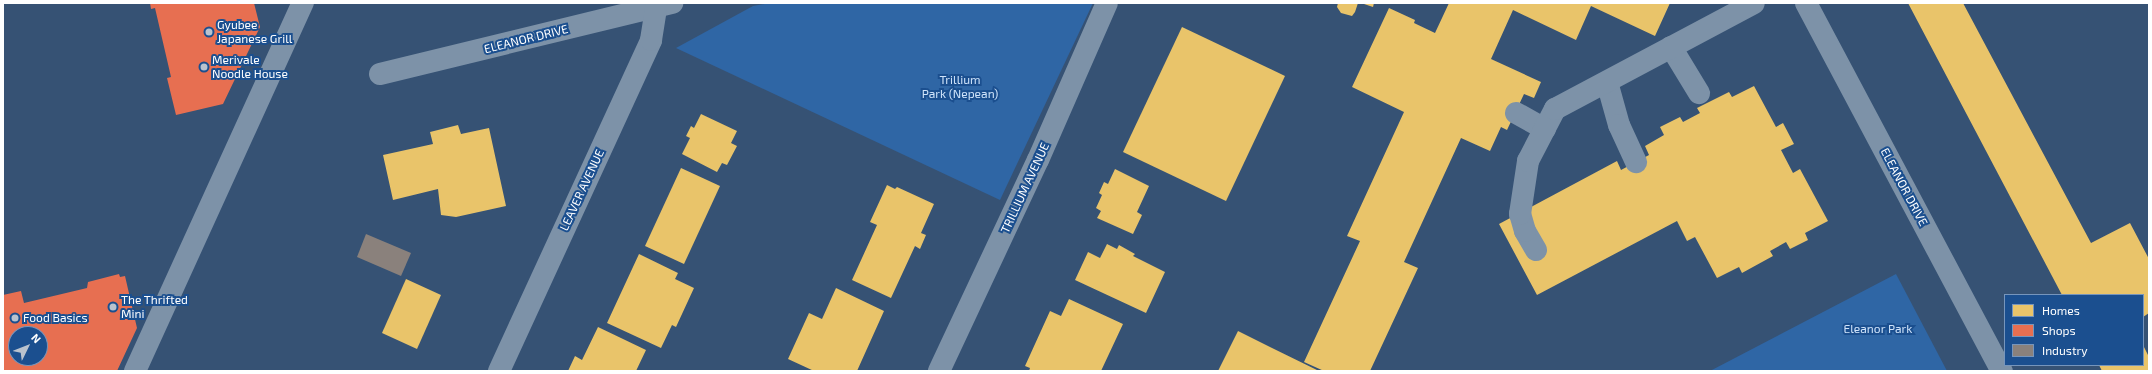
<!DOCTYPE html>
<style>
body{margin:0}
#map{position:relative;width:2152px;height:374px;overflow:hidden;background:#365274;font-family:"Exo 2",sans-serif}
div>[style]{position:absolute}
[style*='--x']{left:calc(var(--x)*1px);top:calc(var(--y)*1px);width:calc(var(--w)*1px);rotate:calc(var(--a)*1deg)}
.green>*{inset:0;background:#2f66a5}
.homes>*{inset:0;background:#e9c46a}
.shops>*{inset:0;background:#e76f51}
.industry>*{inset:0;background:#8a817c}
.minor>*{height:22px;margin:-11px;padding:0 11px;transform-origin:11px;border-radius:11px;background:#7d92a8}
.dots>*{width:11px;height:11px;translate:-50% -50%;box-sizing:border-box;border:2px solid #1b4f8f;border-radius:50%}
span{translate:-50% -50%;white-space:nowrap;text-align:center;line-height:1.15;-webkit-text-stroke:4px #1b4f8f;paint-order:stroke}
.poi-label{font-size:12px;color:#fff}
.left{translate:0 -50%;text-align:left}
.street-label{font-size:12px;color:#fff}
.park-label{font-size:12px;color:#cfe3fa}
.frame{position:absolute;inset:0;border:4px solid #fff;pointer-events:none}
.legend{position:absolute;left:2004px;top:294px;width:140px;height:72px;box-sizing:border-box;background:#1b4f8f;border:1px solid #7695bc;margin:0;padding:5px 7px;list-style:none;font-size:12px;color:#fff}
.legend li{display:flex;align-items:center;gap:8px;height:20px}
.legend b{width:20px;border:1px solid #7695bc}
.north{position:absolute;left:8px;top:326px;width:40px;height:40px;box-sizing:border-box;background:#1b4f8f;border:1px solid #7695bc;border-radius:50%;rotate:47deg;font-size:11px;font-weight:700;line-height:16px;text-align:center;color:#fff}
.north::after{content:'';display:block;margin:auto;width:14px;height:18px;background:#b9c2ce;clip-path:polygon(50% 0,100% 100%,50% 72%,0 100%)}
</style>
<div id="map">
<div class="green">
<i style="clip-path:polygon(770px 3px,1093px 3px,1000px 200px,676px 48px,753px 6px)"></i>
<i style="clip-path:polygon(1896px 274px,1947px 371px,1710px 371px)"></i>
</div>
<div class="homes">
<i style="clip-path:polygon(1338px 3px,1358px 3px,1355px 12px,1352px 16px,1341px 13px,1337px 7px)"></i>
<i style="clip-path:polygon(1361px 3px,1374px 3px,1373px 7px)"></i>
<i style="clip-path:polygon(1449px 3px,1670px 3px,1655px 36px,1591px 6px,1576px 40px,1513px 10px,1491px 59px,1541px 82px,1534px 98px,1524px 94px,1507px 130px,1501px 127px,1490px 151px,1461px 138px,1404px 262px,1418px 268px,1370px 371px,1324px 371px,1304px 362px,1360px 241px,1347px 236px,1404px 112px,1352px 87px,1389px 8px,1415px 20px,1414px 23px,1435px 33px)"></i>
<i style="clip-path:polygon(1908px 3px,1963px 3px,2091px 243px,2130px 223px,2149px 259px,2149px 313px,2143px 317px,2143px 295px,2062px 295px)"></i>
<i style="clip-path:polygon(1182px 27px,1285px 76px,1226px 201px,1123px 152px)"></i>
<i style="clip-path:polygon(1754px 86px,1776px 127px,1783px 123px,1794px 144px,1781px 150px,1793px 173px,1800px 169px,1828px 221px,1805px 233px,1808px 240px,1790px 249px,1786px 242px,1770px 251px,1773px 256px,1742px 273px,1739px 267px,1717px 278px,1695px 237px,1687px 241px,1677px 221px,1537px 295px,1499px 224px,1617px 161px,1621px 170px,1649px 155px,1645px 146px,1664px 135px,1660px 127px,1680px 117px,1683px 122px,1700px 113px,1697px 108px,1729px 92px,1732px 97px)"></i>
<i style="clip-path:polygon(701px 114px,737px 131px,731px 143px,737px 146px,727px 165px,722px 163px,717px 172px,682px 154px,690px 138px,686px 136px,691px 126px,694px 128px)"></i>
<i style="clip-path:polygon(458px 125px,461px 134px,489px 128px,506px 206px,456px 217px,441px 215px,438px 189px,393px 200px,383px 155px,433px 144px,430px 132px)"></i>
<i style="clip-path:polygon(681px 168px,720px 186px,684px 264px,645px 246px)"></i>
<i style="clip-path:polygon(1115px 169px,1149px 186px,1137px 212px,1142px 215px,1133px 234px,1097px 218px,1101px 211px,1096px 208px,1102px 195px,1099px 193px,1104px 182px,1108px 184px)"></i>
<i style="clip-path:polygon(887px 185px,895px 189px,897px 187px,934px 204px,921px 233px,926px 235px,920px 249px,915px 246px,891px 298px,852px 280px,877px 225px,870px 222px)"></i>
<i style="clip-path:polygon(1107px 244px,1117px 249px,1119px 245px,1135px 254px,1133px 256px,1165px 272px,1146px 313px,1075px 280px,1088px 252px,1100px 258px)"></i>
<i style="clip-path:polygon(639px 254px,678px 273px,675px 279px,694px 288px,676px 327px,672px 325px,661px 348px,607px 323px)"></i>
<i style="clip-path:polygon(406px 279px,441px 295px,417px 349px,382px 333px)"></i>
<i style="clip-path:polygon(836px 288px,884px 311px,857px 371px,814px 371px,788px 359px,809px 313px,822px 319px)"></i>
<i style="clip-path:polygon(1069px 299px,1123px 324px,1101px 371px,1029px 371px,1030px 368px,1025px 366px,1050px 311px,1061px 316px)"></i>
<i style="clip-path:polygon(598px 327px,646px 350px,636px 371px,568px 371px,575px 356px,582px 360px)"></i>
<i style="clip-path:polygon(1238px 331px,1270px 347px,1319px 371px,1218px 371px)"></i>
<i style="clip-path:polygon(2143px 345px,2149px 357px,2149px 371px,2102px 371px,2099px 365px,2143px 365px)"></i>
</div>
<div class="shops">
<i style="clip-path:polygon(150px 3px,254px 3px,260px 27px,223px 104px,176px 115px,167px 78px,171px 77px,155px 8px,151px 9px)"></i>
<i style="clip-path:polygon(evenodd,119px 274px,120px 277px,125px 276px,137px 328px,117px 371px,3px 371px,3px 295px,21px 291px,24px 303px,87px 288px,88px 282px,119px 274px,16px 334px,40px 334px,40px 358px,16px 358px,16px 334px)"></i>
</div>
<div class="industry">
<i style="clip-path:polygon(366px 234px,411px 253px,401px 276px,357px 257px)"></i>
</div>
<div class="minor">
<i style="--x:1806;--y:3;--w:417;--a:62"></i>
<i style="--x:1671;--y:47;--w:54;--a:58.7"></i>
<i style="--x:380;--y:74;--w:301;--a:-13.7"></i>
<i style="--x:1607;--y:82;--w:45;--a:74.4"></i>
<i style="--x:1619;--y:125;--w:41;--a:65.3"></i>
<i style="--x:1516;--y:113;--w:33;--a:29"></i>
<i style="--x:1536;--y:250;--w:22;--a:-120"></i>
<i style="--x:1525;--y:231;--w:18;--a:-106"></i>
<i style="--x:1520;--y:214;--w:54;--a:-81.4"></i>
<i style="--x:1528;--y:161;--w:59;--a:-62.6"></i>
<i style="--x:1555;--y:109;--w:225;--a:-28"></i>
<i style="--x:135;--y:371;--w:405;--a:-65.5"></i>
<i style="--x:499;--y:371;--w:364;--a:-65.3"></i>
<i style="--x:651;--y:40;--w:33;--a:-81"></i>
<i style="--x:939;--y:371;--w:233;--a:-64.9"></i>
<i style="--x:1038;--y:160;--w:171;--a:-66.3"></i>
</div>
<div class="dots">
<i style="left:209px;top:32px;background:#b9c2ce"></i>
<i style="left:204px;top:67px;background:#b9c2ce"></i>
<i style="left:113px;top:307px;background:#b9c2ce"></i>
<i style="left:15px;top:318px;background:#b9c2ce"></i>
</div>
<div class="poi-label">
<span class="left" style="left:217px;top:32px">Gyubee<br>Japanese Grill</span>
<span class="left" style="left:212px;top:67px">Merivale<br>Noodle House</span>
<span class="left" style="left:121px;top:307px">The Thrifted<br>Mini</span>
<span class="left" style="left:23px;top:318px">Food Basics</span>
</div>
<div class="street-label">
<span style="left:526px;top:39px;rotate:-14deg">ELEANOR DRIVE</span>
<span style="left:1904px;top:187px;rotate:62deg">ELEANOR DRIVE</span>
<span style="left:1025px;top:188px;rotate:-65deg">TRILLIUM AVENUE</span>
<span style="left:582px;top:190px;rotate:-65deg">LEAVER AVENUE</span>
</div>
<div class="park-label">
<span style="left:960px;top:87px">Trillium<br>Park (Nepean)</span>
<span style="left:1878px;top:329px">Eleanor Park</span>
</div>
<div class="frame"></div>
<ul class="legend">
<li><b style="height:11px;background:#e9c46a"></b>Homes</li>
<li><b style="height:11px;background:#e76f51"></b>Shops</li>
<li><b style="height:11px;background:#8a817c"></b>Industry</li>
</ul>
<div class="north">N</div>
</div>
